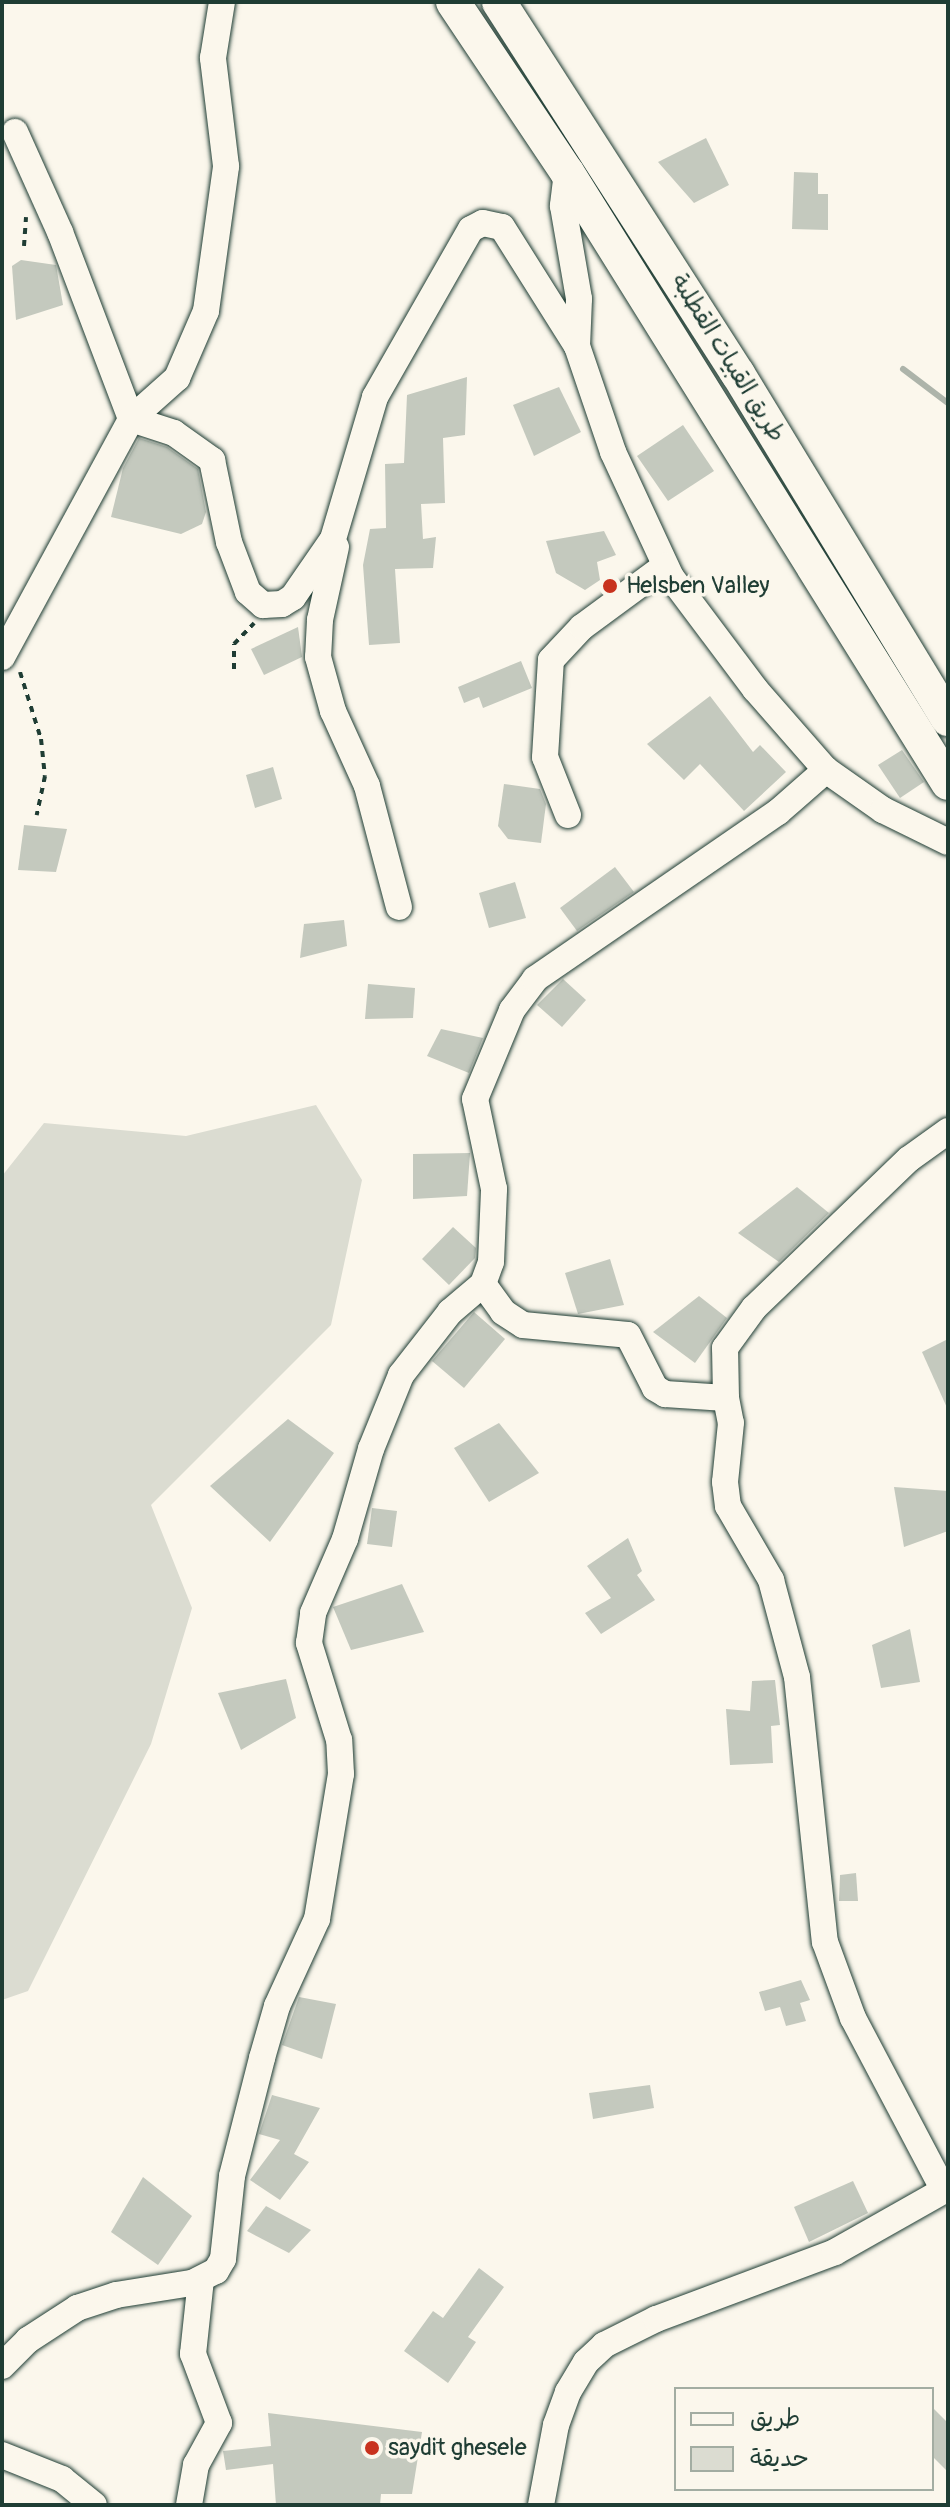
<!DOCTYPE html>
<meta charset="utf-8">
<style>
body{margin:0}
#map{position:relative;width:950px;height:2507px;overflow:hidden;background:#fbf7ec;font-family:Pangolin,"Playpen Sans Arabic",sans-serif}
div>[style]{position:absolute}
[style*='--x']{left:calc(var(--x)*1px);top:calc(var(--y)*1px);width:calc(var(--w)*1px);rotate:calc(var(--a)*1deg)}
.green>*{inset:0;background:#dbdcd1}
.stream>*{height:6px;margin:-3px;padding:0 3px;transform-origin:3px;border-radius:3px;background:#adb4aa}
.building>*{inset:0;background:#c4c9be}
.path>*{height:4px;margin-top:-2px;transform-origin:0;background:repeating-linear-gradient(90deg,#1f3d34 0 6px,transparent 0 12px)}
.roads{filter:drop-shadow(0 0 2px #1f3d34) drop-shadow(0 0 2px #1f3d34)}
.minor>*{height:26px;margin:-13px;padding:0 13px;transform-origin:13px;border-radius:13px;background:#fbf7ec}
.major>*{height:34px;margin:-17px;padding:0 17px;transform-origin:17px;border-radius:17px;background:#fbf7ec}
.dots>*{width:22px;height:22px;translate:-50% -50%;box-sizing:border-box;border:4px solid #fbf7ec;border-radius:50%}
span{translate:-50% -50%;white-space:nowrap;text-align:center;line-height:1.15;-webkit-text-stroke:7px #fbf7ec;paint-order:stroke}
.street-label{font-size:24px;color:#1f3d34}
.poi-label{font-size:24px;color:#1f3d34}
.left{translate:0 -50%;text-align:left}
.frame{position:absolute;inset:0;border:4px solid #1f3d34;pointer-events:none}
.legend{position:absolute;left:674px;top:2387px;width:260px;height:104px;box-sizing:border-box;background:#fbf7ec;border:2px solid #a3ada2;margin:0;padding:10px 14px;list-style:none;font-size:24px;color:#1f3d34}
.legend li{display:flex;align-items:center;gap:16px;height:40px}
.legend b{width:40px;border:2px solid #a3ada2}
</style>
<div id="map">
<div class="green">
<i style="clip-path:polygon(316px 1105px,362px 1180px,331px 1325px,151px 1505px,192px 1608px,151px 1744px,28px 1991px,2px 2000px,2px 1176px,44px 1123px,186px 1136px)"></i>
</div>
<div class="stream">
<i style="--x:903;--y:369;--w:56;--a:37.1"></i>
</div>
<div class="building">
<i style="clip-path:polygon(706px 138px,729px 185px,694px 203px,658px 162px)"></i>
<i style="clip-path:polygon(794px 172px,818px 173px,818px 194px,828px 194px,828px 230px,792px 229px)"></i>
<i style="clip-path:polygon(21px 260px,56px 265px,63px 305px,16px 320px,12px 266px)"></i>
<i style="clip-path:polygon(467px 377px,465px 435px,443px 438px,445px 503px,421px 504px,423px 539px,436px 537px,433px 568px,395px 569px,400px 643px,369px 645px,363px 565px,370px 529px,386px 528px,385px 464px,404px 463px,407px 395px)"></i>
<i style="clip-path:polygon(559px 387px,581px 432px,534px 456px,513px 405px)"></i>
<i style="clip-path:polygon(683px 425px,714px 471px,668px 501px,637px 456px)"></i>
<i style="clip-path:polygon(139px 438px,167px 447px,198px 469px,206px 512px,202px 524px,181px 534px,111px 517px,123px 468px)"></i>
<i style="clip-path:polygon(604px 531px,616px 555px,597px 562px,600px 580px,585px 590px,556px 573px,546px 541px)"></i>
<i style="clip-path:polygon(298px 627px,302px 657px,264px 675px,251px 649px)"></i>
<i style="clip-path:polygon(521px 661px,532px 688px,483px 708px,479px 697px,464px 703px,458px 687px)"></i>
<i style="clip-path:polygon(710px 696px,753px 752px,760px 745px,786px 772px,744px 811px,700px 764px,684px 780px,647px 744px)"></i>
<i style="clip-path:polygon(902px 750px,924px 782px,900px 798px,878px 765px)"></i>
<i style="clip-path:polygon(273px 767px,282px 799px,255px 808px,246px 775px)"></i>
<i style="clip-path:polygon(504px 784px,540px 789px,546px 804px,541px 843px,508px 839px,498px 826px)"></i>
<i style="clip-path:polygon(24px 825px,67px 829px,56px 872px,18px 870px)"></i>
<i style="clip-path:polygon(615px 867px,634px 892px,577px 931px,560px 908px)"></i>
<i style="clip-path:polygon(515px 882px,526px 918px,489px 928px,479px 893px)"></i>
<i style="clip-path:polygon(344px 920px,347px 946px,300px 958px,304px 924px)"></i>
<i style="clip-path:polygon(563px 979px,586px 1000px,562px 1027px,537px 1005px)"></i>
<i style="clip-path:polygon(368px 984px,415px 988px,413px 1018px,365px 1019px)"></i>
<i style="clip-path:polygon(441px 1029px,483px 1038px,469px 1073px,427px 1056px)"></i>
<i style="clip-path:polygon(470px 1153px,467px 1196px,413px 1199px,413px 1154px)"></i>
<i style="clip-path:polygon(797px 1187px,829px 1213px,779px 1262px,738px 1233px)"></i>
<i style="clip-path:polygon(453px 1227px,476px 1248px,475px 1258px,449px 1285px,422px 1259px)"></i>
<i style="clip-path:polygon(610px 1259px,624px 1305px,578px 1314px,565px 1273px)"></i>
<i style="clip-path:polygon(699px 1296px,727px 1318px,695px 1363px,653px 1332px)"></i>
<i style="clip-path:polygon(474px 1312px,505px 1339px,464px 1388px,432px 1361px)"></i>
<i style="clip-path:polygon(948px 1339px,948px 1410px,922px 1352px)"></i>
<i style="clip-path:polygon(288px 1419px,334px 1453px,270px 1542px,210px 1486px)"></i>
<i style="clip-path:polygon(499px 1423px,539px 1473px,489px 1502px,454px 1448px)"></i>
<i style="clip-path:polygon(894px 1487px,948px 1491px,948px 1531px,904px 1547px)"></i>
<i style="clip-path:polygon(372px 1508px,397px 1511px,392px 1547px,367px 1544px)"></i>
<i style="clip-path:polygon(628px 1538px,642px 1571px,637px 1575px,655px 1600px,601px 1634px,585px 1613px,611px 1598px,587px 1566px)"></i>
<i style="clip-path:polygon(402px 1584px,424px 1632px,351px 1650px,333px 1607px)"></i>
<i style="clip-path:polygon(910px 1629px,920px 1682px,881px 1688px,872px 1645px)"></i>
<i style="clip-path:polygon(286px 1679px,296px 1718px,241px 1750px,218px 1693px)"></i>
<i style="clip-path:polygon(775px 1680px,780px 1725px,771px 1726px,773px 1763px,730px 1765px,726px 1709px,750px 1711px,752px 1681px)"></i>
<i style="clip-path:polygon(856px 1873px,858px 1901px,839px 1901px,840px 1875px)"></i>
<i style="clip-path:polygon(801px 1980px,810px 2000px,800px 2003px,806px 2021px,786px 2026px,780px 2007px,765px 2011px,759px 1992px)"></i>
<i style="clip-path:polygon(299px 1997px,336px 2004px,322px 2059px,282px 2045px)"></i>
<i style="clip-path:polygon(650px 2085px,654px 2108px,593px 2119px,589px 2093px)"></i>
<i style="clip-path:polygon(272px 2095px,320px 2108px,294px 2154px,309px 2162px,280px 2200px,250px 2180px,280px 2140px,259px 2134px)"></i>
<i style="clip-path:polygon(143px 2177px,192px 2216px,158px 2265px,111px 2232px)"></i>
<i style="clip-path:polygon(853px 2181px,868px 2213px,809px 2242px,794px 2207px)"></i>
<i style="clip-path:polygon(266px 2206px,311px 2230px,289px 2253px,247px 2231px)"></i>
<i style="clip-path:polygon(479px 2268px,504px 2287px,468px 2337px,476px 2342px,448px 2383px,404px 2351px,433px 2311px,443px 2318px)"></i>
<i style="clip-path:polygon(932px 2407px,948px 2423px,948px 2472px,932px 2456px)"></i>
<i style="clip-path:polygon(268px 2413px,422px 2432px,412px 2494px,381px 2494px,380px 2505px,276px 2505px,273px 2464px,226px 2470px,223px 2451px,271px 2446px)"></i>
</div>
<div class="path">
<i style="--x:24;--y:246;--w:29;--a:-86"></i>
<i style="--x:234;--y:669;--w:25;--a:-90"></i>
<i style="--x:234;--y:644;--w:29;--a:-46"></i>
<i style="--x:20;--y:672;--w:70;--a:72.6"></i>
<i style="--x:41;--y:739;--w:37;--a:84"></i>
<i style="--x:45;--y:776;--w:40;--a:102"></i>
</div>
<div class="roads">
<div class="minor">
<i style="--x:15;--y:132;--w:110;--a:65.8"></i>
<i style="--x:60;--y:232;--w:200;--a:69.2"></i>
<i style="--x:131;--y:419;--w:45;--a:18"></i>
<i style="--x:174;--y:433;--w:47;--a:35.4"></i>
<i style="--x:212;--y:460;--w:84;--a:78.3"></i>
<i style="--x:229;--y:542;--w:53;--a:69.2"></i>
<i style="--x:248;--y:592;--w:20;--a:41"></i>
<i style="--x:263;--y:605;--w:19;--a:-3"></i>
<i style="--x:282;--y:604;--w:13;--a:-32"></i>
<i style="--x:293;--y:597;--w:70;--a:-55.4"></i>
<i style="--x:333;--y:539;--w:148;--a:-73.5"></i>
<i style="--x:375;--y:397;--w:193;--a:-60.3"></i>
<i style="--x:471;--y:229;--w:13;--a:-27"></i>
<i style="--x:483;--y:223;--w:19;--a:12"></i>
<i style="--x:502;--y:227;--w:141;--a:57.8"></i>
<i style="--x:567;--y:172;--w:34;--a:97"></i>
<i style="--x:563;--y:206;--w:94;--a:80.2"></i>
<i style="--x:579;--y:299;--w:47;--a:92.4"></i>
<i style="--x:577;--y:346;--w:112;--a:71.2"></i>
<i style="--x:613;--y:452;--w:138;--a:65.1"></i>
<i style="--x:671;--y:577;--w:140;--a:53.1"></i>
<i style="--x:755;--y:689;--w:108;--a:48.8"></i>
<i style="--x:826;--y:770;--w:70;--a:35.1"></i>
<i style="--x:883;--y:810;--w:72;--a:26.2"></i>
<i style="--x:336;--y:547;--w:75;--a:102.4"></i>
<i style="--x:320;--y:620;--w:37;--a:93"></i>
<i style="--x:318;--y:657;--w:56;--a:74.5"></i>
<i style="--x:333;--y:711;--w:82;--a:65.6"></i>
<i style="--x:367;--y:786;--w:125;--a:75.2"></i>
<i style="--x:2;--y:657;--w:271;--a:-61.5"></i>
<i style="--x:131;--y:419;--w:62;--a:-41.7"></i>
<i style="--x:177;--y:378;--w:73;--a:-66.6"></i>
<i style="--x:206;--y:311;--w:146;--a:-82.1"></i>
<i style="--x:226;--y:166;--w:109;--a:-96.9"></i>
<i style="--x:213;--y:58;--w:57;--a:-80.9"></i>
<i style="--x:568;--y:815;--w:62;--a:-111.6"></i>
<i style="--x:545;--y:757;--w:97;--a:-86.5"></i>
<i style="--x:551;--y:660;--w:45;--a:-46.8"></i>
<i style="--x:582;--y:627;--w:103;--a:-36.3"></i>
<i style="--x:483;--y:1284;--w:34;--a:54"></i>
<i style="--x:503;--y:1312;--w:24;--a:33"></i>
<i style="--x:523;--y:1325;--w:105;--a:5.4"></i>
<i style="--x:628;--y:1335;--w:59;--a:63"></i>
<i style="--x:655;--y:1388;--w:12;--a:31"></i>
<i style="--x:665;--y:1394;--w:61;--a:3.8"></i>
<i style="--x:726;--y:1398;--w:50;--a:-91.1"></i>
<i style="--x:725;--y:1348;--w:49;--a:-54.1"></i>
<i style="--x:754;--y:1308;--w:215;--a:-43.9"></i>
<i style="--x:909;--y:1159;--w:48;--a:-35.7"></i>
<i style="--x:726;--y:1398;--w:25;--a:79"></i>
<i style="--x:731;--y:1423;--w:59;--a:95.8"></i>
<i style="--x:725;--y:1482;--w:24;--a:83"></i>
<i style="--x:728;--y:1506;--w:86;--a:59.8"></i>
<i style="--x:771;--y:1580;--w:100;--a:75"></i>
<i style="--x:797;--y:1677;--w:266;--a:84"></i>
<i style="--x:825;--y:1942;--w:81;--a:69.8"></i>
<i style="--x:853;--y:2018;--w:193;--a:62.2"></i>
<i style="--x:2;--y:2366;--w:37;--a:-45"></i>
<i style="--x:28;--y:2340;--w:59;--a:-33.1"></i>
<i style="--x:77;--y:2308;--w:41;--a:-18.4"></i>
<i style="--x:116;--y:2295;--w:77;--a:-9"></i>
<i style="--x:192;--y:2283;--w:27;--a:-27"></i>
<i style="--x:216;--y:2271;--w:14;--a:-60"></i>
<i style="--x:223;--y:2259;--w:83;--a:-83.8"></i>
<i style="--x:232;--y:2176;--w:122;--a:-75.7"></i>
<i style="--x:262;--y:2058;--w:54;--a:-73.9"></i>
<i style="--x:277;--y:2006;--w:96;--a:-65.3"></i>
<i style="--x:317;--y:1919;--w:147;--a:-80.6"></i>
<i style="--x:341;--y:1774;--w:34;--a:-93"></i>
<i style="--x:339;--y:1740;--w:102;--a:-107.2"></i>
<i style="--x:309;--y:1643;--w:30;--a:-82"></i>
<i style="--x:313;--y:1613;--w:81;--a:-66.6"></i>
<i style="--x:345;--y:1539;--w:94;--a:-73.9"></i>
<i style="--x:371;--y:1449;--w:80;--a:-67.9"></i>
<i style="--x:401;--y:1375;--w:80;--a:-52.1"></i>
<i style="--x:450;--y:1312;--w:43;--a:-40.3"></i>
<i style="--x:483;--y:1284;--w:23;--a:-70"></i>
<i style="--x:491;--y:1262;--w:73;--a:-87.6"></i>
<i style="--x:494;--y:1189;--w:92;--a:-101.9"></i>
<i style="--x:475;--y:1099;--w:96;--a:-67.4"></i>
<i style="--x:512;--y:1010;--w:39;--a:-53"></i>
<i style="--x:535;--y:979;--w:295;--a:-34.5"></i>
<i style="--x:778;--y:812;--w:64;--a:-41.2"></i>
<i style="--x:2;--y:2455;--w:65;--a:21.8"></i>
<i style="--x:62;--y:2479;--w:41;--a:39.1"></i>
<i style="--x:189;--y:2505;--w:41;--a:-80.1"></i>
<i style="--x:196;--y:2465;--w:48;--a:-61.3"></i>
<i style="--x:219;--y:2423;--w:74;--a:-110.6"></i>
<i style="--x:193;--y:2354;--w:75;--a:-83.9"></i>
<i style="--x:541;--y:2505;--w:81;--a:-79.4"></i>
<i style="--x:556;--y:2425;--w:35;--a:-70"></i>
<i style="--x:568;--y:2392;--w:35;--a:-59"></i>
<i style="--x:586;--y:2362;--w:25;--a:-43"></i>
<i style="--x:604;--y:2345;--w:58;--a:-26.6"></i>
<i style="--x:656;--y:2319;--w:191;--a:-20.5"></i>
<i style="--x:835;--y:2252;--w:130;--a:-29.5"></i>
</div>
<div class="major">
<i style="--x:453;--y:2;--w:205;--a:56.2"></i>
<i style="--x:567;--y:172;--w:720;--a:58.05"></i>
<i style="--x:499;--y:2;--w:442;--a:57.3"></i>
<i style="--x:738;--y:374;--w:404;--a:58.7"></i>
</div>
</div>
<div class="dots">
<i style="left:610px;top:586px;background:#c8321e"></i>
<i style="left:372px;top:2448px;background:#c8321e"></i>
</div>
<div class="street-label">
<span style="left:728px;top:358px;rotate:58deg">طريق القبيات القطلبة</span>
</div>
<div class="poi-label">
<span class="left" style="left:626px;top:586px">Helsben Valley</span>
<span class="left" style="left:388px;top:2448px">saydit ghesele</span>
</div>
<div class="frame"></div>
<ul class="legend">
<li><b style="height:10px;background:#fbf7ec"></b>طريق</li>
<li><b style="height:22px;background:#dbdcd1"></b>حديقة</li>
</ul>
</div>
